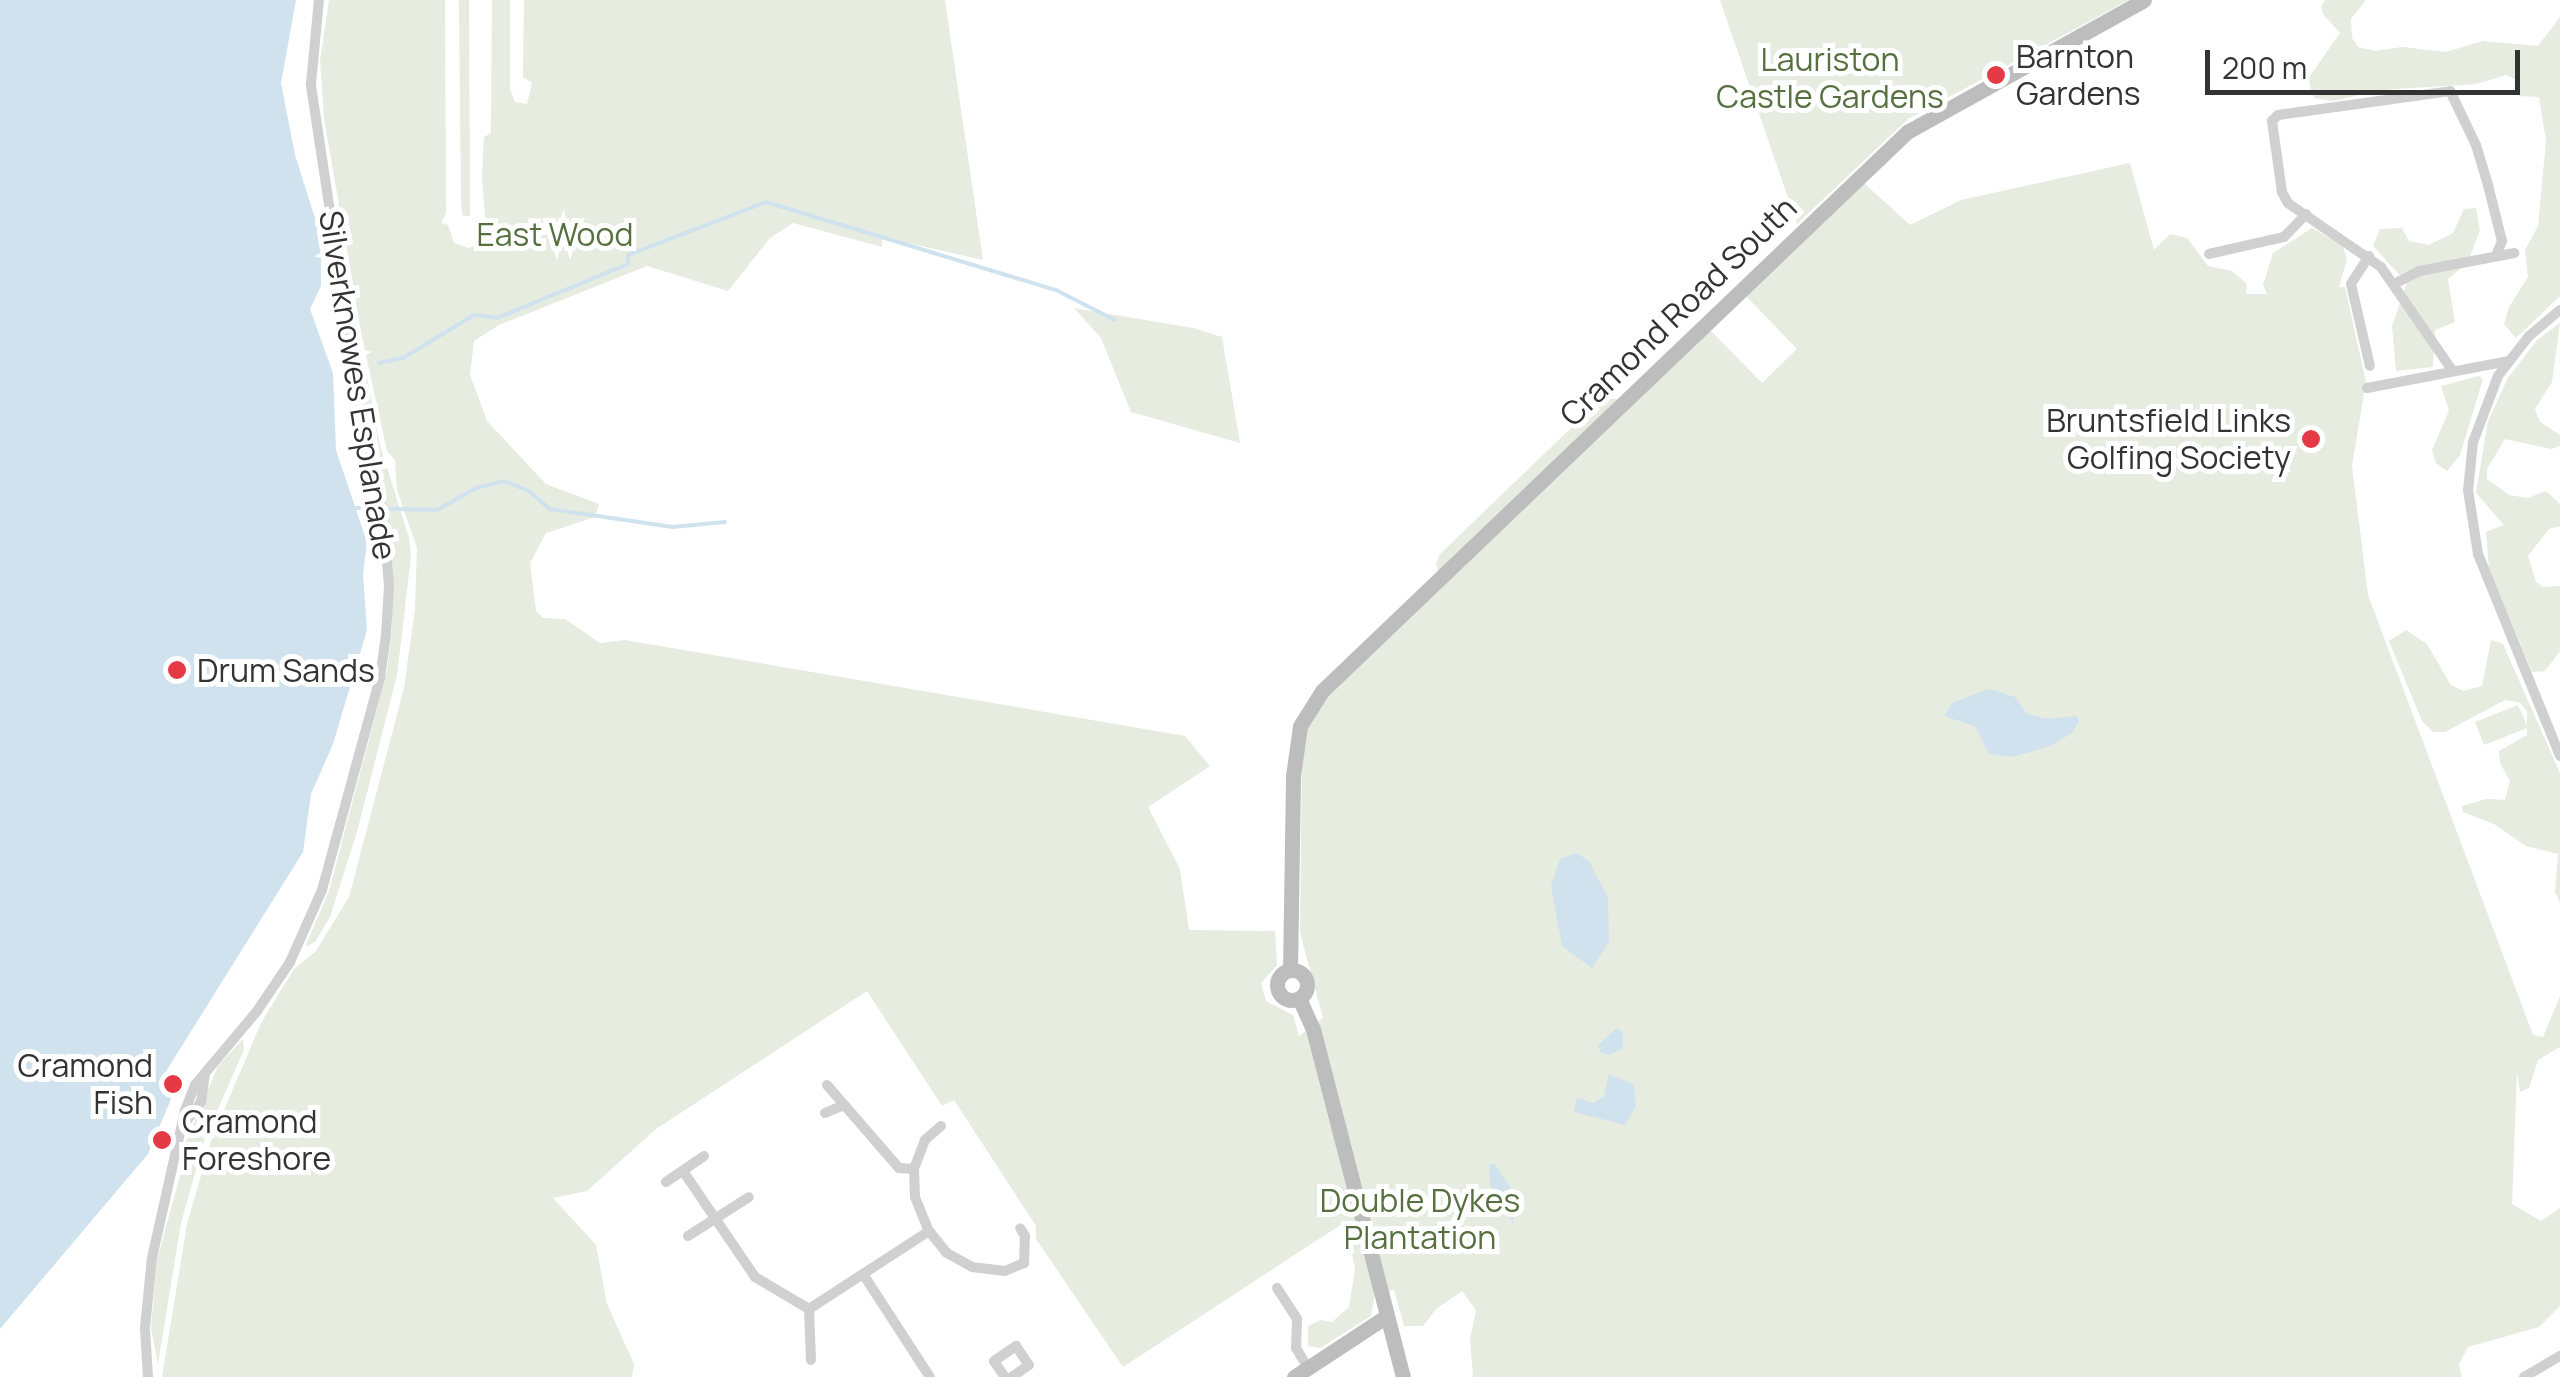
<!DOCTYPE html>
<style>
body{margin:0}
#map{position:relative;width:2560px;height:1377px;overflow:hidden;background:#fff;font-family:Manrope,sans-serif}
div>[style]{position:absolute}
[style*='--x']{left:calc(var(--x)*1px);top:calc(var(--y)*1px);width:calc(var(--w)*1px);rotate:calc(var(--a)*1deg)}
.green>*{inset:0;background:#e6ecdf}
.water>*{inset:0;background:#cfe2ee}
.stream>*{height:4px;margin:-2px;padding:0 2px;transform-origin:2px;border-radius:2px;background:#cfe2ee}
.street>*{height:10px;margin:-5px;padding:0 5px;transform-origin:5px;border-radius:5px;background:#d0d0d0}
.secondary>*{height:15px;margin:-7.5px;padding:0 7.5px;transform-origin:7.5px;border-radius:7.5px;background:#bdbdbd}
.secondary>.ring{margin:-7.5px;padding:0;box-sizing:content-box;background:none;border:15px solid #bdbdbd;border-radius:50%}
.dots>*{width:28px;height:28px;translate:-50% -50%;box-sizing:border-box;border:5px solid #fff;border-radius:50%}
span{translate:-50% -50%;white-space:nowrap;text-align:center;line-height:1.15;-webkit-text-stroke:10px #fff;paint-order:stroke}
.poi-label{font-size:32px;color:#333}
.left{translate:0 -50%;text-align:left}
.right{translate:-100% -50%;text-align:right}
.park-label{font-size:32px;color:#56703f}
.street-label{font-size:32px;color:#333}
.scale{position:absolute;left:2205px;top:50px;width:315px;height:45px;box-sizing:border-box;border:5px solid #333;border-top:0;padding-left:12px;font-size:30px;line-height:35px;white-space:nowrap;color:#333;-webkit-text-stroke:8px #fff;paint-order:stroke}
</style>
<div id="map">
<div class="green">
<i style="clip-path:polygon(329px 0,445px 0,446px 213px,441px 223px,448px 225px,454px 243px,469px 248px,481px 243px,486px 229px,482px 177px,484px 137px,491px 133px,492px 0,510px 0,510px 89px,515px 102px,527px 104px,532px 83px,523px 77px,524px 0,945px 0,983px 260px,882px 237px,882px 247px,793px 223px,770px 238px,728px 291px,647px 266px,499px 325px,474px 341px,470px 375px,487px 421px,546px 484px,599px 504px,595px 517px,546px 533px,530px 563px,536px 611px,543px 618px,565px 619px,600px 643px,625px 640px,1185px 736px,1210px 766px,1148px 807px,1180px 869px,1189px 930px,1275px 931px,1277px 965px,1261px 983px,1266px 1001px,1293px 1015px,1299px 1036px,1323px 1018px,1300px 933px,1302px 758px,1310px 712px,1440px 580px,1436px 564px,1440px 554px,1596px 404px,1607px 398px,1631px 401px,1709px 329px,1762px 383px,1797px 349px,1744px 294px,1864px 183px,1910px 225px,1961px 200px,2130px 163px,2154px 250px,2170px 234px,2187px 238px,2208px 266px,2232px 271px,2247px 284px,2246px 294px,2267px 294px,2263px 285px,2273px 253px,2312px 228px,2343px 246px,2347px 259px,2339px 287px,2345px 287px,2366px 382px,2352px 466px,2368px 595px,2533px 1035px,2543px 1037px,2560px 996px,2560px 1047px,2538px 1060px,2529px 1088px,2520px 1092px,2517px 1071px,2512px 1204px,2541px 1221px,2560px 1208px,2560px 1306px,2539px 1327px,2468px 1347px,2459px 1364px,2462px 1377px,1473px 1377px,1470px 1339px,1476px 1310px,1462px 1291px,1436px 1309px,1423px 1326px,1404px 1326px,1394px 1290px,1375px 1294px,1371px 1316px,1320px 1348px,1308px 1346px,1308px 1326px,1320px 1320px,1332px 1322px,1349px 1307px,1355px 1269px,1345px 1222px,1123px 1367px,1036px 1239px,1036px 1226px,954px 1100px,942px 1106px,867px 991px,656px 1129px,587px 1191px,553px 1198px,596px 1245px,607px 1304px,634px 1364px,632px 1377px,162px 1377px,187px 1224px,211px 1141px,261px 1023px,294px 969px,316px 951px,349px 897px,404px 688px,415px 609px,417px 548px,397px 490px,395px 460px,387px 451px,362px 337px,324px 118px,320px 61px)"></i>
<i style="clip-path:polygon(459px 0,469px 0,470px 216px,463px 216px,461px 203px)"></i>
<i style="clip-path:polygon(1720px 0,2129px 0,1908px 119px,1797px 224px)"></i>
<i style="clip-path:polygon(2325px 0,2366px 0,2351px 19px,2352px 38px,2358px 47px,2375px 51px,2402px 47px,2446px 52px,2483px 41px,2538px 46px,2560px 17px,2560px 296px,2516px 338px,2504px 324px,2509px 307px,2528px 277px,2525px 250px,2538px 226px,2546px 141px,2539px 97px,2519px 96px,2515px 79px,2506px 75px,2476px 84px,2381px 90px,2333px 101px,2314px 98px,2308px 79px,2340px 33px,2323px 14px,2321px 6px)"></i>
<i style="clip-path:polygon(2476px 208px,2480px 230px,2468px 262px,2448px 279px,2455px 322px,2435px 330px,2433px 367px,2396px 371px,2392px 326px,2407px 283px,2373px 246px,2380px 229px,2402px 228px,2409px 241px,2429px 245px,2453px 233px,2464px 209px)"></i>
<i style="clip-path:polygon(1074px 308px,1193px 328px,1222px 337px,1240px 443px,1131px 412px,1101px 338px)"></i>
<i style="clip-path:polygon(2560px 323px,2552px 382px,2535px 409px,2540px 422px,2560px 435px,2560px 446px,2551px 449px,2505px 439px,2487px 469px,2487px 479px,2509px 495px,2528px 498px,2546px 491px,2560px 504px,2560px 526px,2549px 529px,2528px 556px,2536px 582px,2543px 587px,2560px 586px,2560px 651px,2545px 671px,2532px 672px,2489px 568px,2486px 532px,2504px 525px,2476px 493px,2488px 421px,2508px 378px,2537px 340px)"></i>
<i style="clip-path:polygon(364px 361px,380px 445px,409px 538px,411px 557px,397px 675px,357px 832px,330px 917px,315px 942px,305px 947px,329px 891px,387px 671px,392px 629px,391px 537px,362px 403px)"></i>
<i style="clip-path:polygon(2479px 376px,2483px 379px,2460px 455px,2447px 471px,2436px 463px,2432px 450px,2449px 411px,2441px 386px)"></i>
<i style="clip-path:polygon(2406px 630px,2427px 644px,2451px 685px,2463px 691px,2482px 686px,2491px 640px,2503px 644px,2560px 773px,2560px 903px,2555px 892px,2558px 854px,2526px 846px,2494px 824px,2463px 812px,2462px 806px,2486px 799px,2505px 800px,2510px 781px,2500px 763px,2499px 751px,2527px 735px,2527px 728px,2484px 745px,2475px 722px,2518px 705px,2527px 725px,2527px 711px,2519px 702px,2505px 700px,2445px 732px,2433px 732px,2422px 721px,2389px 641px)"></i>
<i style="clip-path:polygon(243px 1039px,244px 1050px,205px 1138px,181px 1223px,158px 1364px,151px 1328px,157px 1260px,185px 1158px,185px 1144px,218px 1066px)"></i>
</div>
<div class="water">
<i style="clip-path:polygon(0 0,296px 0,281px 83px,295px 155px,321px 237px,321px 286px,310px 309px,333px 373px,336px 450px,367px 542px,363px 574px,367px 630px,333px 744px,311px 794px,303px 852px,160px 1081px,171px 1099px,148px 1154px,0 1329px)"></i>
<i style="clip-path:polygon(1989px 689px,2015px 697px,2027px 714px,2048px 719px,2076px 716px,2079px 722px,2072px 733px,2050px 746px,2012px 757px,1989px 754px,1975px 726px,1944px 716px,1952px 703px)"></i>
<i style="clip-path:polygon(1576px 853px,1589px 861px,1608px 898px,1609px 942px,1592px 968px,1562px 946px,1551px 886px,1560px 859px)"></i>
<i style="clip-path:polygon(1617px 1028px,1623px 1032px,1622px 1049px,1609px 1055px,1600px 1052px,1598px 1045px)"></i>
<i style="clip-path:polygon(1609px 1074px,1633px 1084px,1636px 1106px,1625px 1125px,1574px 1112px,1577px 1098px,1594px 1103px,1604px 1096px)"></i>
<i style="clip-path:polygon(1489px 1164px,1495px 1164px,1510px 1187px,1515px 1205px,1513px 1223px,1490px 1185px)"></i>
</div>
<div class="stream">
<i style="--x:379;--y:363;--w:25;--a:-12"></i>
<i style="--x:403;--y:358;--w:83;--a:-31.2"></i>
<i style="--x:474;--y:315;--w:23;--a:7"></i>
<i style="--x:497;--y:318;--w:142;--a:-22.4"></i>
<i style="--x:628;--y:264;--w:9;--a:-90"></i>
<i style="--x:628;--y:255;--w:148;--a:-21"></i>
<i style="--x:766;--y:202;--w:303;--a:16.9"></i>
<i style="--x:1056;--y:290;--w:66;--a:27"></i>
<i style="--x:356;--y:508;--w:81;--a:1.4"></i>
<i style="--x:437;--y:510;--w:45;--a:-29.4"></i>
<i style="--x:476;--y:488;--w:29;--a:-14"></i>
<i style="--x:504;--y:481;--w:27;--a:22"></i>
<i style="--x:529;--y:491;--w:28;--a:41"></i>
<i style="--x:550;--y:509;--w:124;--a:8.3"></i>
<i style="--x:673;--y:527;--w:52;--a:-5.5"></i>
</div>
<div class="street">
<i style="--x:2209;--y:254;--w:77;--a:-12.8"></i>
<i style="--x:2284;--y:237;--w:32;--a:-46"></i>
<i style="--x:2369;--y:256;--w:33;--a:123"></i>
<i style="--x:2351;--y:284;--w:84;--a:77"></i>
<i style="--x:2394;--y:284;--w:28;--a:-27"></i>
<i style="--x:2419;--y:271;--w:97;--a:-10.7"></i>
<i style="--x:2560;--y:310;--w:40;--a:140"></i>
<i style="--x:2529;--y:336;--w:51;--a:127.8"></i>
<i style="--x:2498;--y:376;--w:71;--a:110.7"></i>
<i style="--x:2473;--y:442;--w:48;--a:95.9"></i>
<i style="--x:2468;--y:490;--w:65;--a:81.1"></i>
<i style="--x:2478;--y:554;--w:218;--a:67.9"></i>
<i style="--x:2452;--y:370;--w:125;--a:-124.6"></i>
<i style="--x:2381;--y:267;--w:113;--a:-145.5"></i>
<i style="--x:2288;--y:203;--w:13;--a:-119"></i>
<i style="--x:2282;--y:192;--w:72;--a:-98"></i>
<i style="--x:2272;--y:121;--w:8;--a:-45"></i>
<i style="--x:2278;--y:115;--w:174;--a:-7.9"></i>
<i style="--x:2450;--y:91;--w:60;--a:64.3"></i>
<i style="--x:2476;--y:145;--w:42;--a:73.3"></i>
<i style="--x:2488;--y:185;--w:58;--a:76"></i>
<i style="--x:2502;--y:241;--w:16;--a:112"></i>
<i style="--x:2367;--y:388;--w:145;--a:-10.8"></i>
<i style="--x:827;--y:1085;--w:110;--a:49.1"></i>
<i style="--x:899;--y:1168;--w:15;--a:4"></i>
<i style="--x:825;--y:1113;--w:21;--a:-23"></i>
<i style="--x:185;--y:1123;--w:26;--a:-53"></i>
<i style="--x:201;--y:1102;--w:29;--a:-82"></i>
<i style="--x:941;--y:1126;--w:21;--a:139"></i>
<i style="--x:925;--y:1140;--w:31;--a:111"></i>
<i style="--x:914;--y:1169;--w:28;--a:88"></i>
<i style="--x:915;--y:1197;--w:37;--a:68"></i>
<i style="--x:929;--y:1231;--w:28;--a:51"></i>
<i style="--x:947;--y:1253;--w:29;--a:29"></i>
<i style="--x:972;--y:1267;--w:33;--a:7"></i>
<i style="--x:1005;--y:1271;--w:21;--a:-23"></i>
<i style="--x:1024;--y:1263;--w:27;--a:-88"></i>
<i style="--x:1025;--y:1236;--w:9;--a:-122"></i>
<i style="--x:683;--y:1171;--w:128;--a:55.8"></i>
<i style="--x:755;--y:1277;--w:63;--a:30.7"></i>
<i style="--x:809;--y:1309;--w:51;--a:87.8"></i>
<i style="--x:666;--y:1182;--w:46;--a:-34.4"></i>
<i style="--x:688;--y:1236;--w:72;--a:-32.6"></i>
<i style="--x:863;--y:1274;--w:123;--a:57"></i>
<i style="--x:1277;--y:1288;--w:37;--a:57"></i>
<i style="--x:1297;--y:1319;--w:29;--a:92"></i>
<i style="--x:1296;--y:1348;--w:23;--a:59"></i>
<i style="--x:809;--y:1309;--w:143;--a:-33"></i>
<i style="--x:148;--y:1377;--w:49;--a:-93.5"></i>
<i style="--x:145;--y:1328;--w:70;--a:-84.3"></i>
<i style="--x:152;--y:1258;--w:152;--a:-77.4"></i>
<i style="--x:185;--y:1110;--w:27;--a:-68"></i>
<i style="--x:195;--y:1085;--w:97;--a:-50"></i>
<i style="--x:257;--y:1011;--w:59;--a:-56"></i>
<i style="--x:290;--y:962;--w:79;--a:-66"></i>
<i style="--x:322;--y:890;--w:220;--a:-74.7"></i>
<i style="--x:380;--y:678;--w:43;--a:-82.1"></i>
<i style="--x:386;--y:635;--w:49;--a:-86.5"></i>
<i style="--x:389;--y:586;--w:73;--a:-94.7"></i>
<i style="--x:383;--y:513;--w:113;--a:-102.3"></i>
<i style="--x:359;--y:403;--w:323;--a:-98.6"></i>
<i style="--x:311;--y:84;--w:84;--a:-84.6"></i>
<i style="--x:1005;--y:1377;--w:19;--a:-125"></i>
<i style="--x:994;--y:1361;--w:27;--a:-34"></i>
<i style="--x:1016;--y:1346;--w:23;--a:56"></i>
<i style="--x:1029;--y:1365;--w:21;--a:145"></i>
<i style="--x:2524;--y:1377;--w:42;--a:-30.3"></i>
</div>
<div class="secondary">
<i class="ring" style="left:1277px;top:970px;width:15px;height:15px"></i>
<i style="--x:1290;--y:970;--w:194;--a:-89.1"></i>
<i style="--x:1293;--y:776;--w:50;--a:-82"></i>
<i style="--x:1300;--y:726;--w:41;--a:-57.8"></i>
<i style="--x:1322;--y:691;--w:809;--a:-43.7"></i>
<i style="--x:1907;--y:132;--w:271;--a:-29.1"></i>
<i style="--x:1299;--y:998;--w:34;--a:66"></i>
<i style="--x:1313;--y:1029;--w:359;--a:75.5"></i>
<i style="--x:1294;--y:1377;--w:111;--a:-33.3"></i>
</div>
<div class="dots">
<i style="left:1996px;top:75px;background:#e63946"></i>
<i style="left:2311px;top:439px;background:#e63946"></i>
<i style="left:177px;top:670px;background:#e63946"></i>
<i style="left:173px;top:1084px;background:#e63946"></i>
<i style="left:162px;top:1140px;background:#e63946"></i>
</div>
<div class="poi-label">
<span class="left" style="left:2016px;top:75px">Barnton<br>Gardens</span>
<span class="right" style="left:2291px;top:439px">Bruntsfield Links<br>Golfing Society</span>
<span class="left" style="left:197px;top:670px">Drum Sands</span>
<span class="right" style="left:153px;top:1084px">Cramond<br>Fish</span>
<span class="left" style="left:182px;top:1140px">Cramond<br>Foreshore</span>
</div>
<div class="park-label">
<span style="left:1830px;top:78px">Lauriston<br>Castle Gardens</span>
<span style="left:555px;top:234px">East Wood</span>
<span style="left:1420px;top:1219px">Double Dykes<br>Plantation</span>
</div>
<div class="street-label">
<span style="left:1678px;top:311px;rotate:-44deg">Cramond Road South</span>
<span style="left:358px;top:385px;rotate:81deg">Silverknowes Esplanade</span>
</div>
<div class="scale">200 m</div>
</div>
